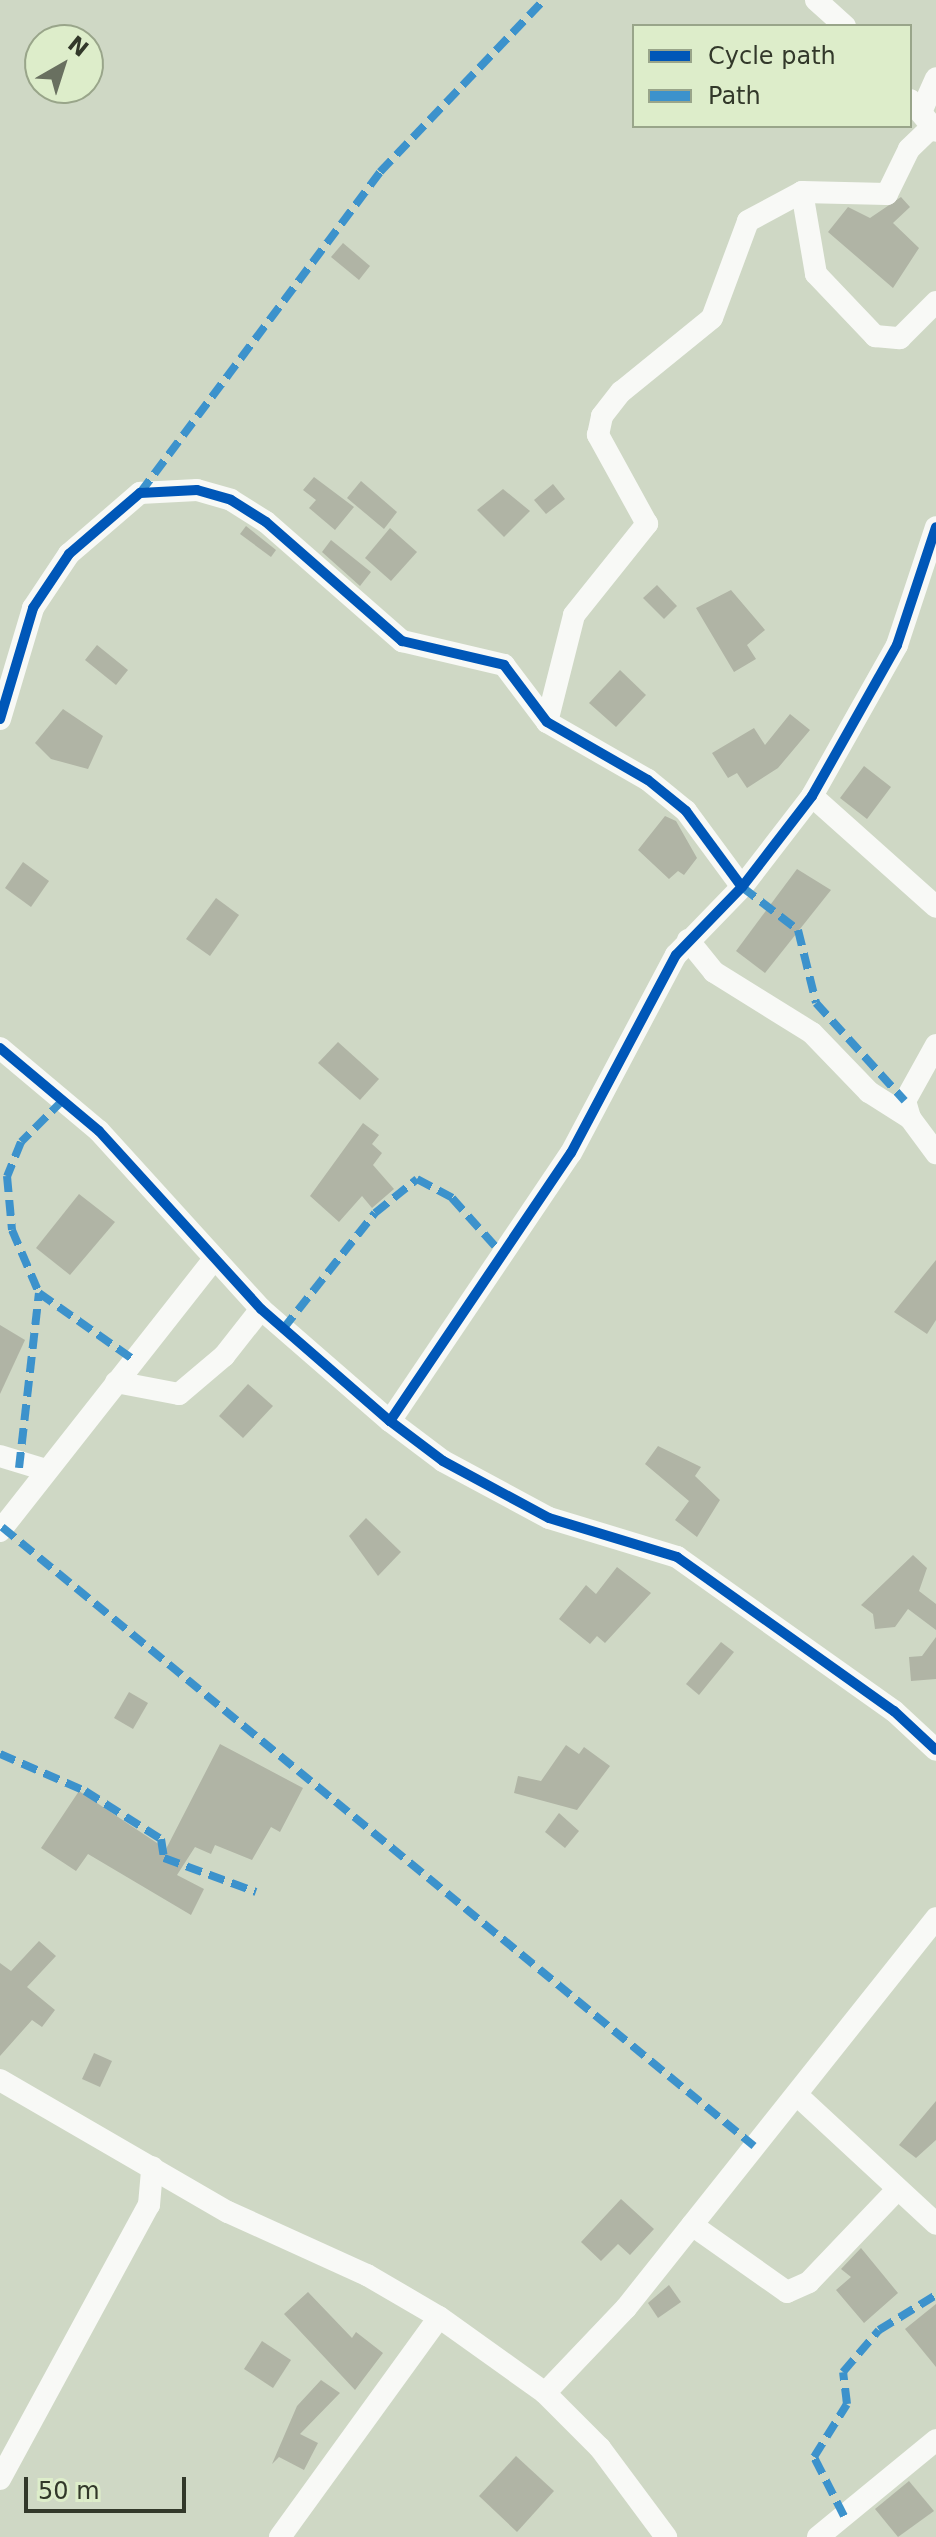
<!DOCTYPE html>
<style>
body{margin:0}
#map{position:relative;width:936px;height:2537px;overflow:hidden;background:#cfd8c5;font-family:"DejaVu Sans",sans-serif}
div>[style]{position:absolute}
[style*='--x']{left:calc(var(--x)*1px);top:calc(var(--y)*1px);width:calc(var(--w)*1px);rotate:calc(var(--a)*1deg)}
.building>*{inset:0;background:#b0b4a5}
.minor>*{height:22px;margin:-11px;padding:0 11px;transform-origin:11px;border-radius:11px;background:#f8f9f6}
.quiet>*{height:8px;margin-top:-4px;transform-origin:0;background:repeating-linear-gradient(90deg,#3c92cc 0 16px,transparent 0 24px)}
.cycleway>*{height:10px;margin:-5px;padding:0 5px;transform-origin:5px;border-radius:5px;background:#0057b8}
span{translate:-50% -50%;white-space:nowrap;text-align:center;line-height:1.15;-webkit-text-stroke:7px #ddedca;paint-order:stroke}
.legend{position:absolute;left:632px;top:24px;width:280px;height:104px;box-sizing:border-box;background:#ddedca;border:2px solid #99a58a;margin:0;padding:10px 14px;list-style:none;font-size:24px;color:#32382a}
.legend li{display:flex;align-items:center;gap:16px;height:40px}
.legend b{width:40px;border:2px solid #99a58a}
.north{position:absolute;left:24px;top:24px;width:80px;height:80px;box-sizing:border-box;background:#ddedca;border:2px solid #99a58a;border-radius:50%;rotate:39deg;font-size:22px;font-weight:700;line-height:32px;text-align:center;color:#32382a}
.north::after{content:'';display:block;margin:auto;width:28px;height:36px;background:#697060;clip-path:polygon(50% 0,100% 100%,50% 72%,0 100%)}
.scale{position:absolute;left:24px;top:2477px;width:162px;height:36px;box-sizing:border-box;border:4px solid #32382a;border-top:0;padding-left:10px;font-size:24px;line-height:28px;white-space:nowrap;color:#32382a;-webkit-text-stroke:6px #ddedca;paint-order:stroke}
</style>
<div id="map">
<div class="building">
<i style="clip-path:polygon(901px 197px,910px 207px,893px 223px,919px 248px,893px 288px,828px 232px,848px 207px,870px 218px)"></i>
<i style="clip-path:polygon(343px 243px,370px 266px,359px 280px,331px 257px)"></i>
<i style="clip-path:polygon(314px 477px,354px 507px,335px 530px,309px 508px,316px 500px,303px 490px)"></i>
<i style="clip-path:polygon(361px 481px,397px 512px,384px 529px,347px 498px)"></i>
<i style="clip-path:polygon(553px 484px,565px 499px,546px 514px,534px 500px)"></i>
<i style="clip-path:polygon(503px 489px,530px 511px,504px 537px,477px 510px)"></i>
<i style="clip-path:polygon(246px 526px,276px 550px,271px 557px,240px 534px)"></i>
<i style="clip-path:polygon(390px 528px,417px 552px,391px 581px,365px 558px)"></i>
<i style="clip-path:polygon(331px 540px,371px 572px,360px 586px,322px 552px)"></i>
<i style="clip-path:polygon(657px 585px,677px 606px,664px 619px,643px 598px)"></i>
<i style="clip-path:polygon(731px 590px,765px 630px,747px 645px,756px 659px,734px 672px,696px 608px)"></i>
<i style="clip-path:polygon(97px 645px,128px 670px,116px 685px,85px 660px)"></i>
<i style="clip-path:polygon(620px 670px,646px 695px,616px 727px,589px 703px)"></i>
<i style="clip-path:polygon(63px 709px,103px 736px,88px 769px,51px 759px,35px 743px)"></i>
<i style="clip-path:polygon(790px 714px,810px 730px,778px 768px,747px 788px,737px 773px,728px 778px,712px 753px,754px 728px,765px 745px)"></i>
<i style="clip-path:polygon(864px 766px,891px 787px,867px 819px,840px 798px)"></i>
<i style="clip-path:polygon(665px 816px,676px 821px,697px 858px,684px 875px,678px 871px,669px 879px,638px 850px)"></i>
<i style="clip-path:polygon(23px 862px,49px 881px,31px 907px,5px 888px)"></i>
<i style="clip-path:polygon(797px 869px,831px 890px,765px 973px,736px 951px)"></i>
<i style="clip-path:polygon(216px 898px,239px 915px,210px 956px,186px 939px)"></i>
<i style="clip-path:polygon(338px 1042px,379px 1079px,360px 1100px,318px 1063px)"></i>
<i style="clip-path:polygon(363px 1123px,379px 1135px,372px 1144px,382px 1153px,373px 1165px,394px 1189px,372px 1208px,362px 1196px,339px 1222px,310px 1196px)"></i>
<i style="clip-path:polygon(79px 1194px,115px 1222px,70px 1275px,36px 1248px)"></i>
<i style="clip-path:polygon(936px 1260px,936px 1320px,927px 1334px,894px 1312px)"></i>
<i style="clip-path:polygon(0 1325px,25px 1340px,0 1394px)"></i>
<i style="clip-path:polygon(248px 1384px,273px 1406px,243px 1438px,219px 1416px)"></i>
<i style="clip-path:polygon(658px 1446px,701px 1467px,695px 1476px,720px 1500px,697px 1537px,675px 1520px,689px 1501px,645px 1464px)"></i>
<i style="clip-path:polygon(366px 1518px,401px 1552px,378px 1576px,349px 1536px)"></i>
<i style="clip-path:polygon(913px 1555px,927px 1568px,919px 1591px,936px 1604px,936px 1630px,908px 1609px,895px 1627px,875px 1629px,873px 1614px,861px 1605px)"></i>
<i style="clip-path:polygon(617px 1567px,651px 1593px,605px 1643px,597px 1636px,590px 1644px,559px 1619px,586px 1585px,596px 1594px)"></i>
<i style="clip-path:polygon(936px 1637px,936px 1679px,911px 1681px,909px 1657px,922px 1656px)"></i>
<i style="clip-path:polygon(721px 1642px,734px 1652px,699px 1695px,686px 1684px)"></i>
<i style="clip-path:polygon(129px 1692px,148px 1703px,133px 1729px,114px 1718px)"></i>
<i style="clip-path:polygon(220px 1744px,303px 1788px,280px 1832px,271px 1827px,252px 1860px,215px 1845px,211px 1854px,195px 1847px,177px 1875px,204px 1889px,191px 1915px,88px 1854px,76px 1871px,41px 1848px,79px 1791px,166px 1849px)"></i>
<i style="clip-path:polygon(566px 1745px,579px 1754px,584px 1747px,610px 1766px,577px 1810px,514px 1793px,518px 1776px,541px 1781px)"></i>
<i style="clip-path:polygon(559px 1813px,579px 1831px,565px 1848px,545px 1832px)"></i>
<i style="clip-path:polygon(39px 1941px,56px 1956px,27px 1987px,55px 2010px,42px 2027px,32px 2020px,0 2056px,0 1963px,11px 1971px)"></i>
<i style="clip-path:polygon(94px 2053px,112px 2061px,100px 2087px,82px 2079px)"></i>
<i style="clip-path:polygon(936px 2101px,936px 2140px,916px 2158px,899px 2145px)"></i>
<i style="clip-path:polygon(621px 2199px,654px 2229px,630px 2255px,618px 2244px,601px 2261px,581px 2242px)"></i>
<i style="clip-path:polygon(861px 2248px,898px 2293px,864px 2323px,836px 2290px,851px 2277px,841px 2269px)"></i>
<i style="clip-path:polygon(669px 2285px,681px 2302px,658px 2318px,648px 2303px)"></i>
<i style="clip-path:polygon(308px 2292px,352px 2338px,356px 2332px,383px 2353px,355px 2390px,284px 2314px)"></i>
<i style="clip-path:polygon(936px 2304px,936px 2367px,905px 2329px)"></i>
<i style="clip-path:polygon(262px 2341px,291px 2360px,273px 2388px,244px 2369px)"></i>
<i style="clip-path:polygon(321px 2380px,340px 2393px,300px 2434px,318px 2443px,304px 2470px,279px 2457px,272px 2464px,297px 2406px)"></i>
<i style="clip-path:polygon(516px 2456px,554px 2491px,517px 2532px,479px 2496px)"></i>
<i style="clip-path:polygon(909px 2481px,934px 2511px,898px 2537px,875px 2509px)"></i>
</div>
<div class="minor">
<i style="--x:816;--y:0;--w:39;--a:42"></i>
<i style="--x:910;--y:100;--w:40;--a:50"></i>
<i style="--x:921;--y:112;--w:37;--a:-66"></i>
<i style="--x:802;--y:192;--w:83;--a:80.3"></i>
<i style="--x:816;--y:274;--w:86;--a:46.4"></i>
<i style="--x:875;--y:336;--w:25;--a:5"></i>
<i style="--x:900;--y:338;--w:51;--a:-45"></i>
<i style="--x:0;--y:719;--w:116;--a:-73.4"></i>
<i style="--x:33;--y:608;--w:65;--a:-56.3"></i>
<i style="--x:69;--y:554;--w:94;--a:-40.7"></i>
<i style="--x:140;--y:493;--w:57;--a:-3"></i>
<i style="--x:197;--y:490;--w:35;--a:16"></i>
<i style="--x:231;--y:500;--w:41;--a:32.2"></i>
<i style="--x:266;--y:522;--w:181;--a:41.2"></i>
<i style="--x:402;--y:641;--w:105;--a:13.2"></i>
<i style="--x:504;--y:665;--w:71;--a:53"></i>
<i style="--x:547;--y:722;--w:116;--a:29.9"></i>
<i style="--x:648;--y:780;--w:49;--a:39.2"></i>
<i style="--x:686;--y:811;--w:94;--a:53.6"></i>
<i style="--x:547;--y:722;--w:110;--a:-75.8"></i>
<i style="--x:574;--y:615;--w:117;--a:-51.3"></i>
<i style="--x:647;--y:524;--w:102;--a:-118.8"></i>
<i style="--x:598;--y:435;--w:19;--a:-78"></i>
<i style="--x:602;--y:416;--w:31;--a:-52"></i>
<i style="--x:621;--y:392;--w:117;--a:-39.1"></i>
<i style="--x:712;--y:318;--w:103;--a:-69.6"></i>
<i style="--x:748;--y:221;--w:61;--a:-28.2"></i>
<i style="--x:802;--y:192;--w:85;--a:1.3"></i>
<i style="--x:887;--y:194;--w:50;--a:-63.9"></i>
<i style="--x:909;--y:149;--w:33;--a:-44"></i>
<i style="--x:812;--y:796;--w:166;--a:41.8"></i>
<i style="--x:688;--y:940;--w:41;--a:50.9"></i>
<i style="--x:714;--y:972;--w:115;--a:31.9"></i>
<i style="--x:812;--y:1033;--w:82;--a:46"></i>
<i style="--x:869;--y:1092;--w:49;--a:32.4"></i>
<i style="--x:910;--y:1118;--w:44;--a:53.4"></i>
<i style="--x:0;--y:1048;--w:129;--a:40"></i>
<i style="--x:99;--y:1131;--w:241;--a:47.7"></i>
<i style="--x:261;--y:1309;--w:171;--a:41"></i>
<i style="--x:390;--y:1421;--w:66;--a:37"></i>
<i style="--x:443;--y:1461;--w:120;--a:28.3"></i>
<i style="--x:549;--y:1518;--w:134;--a:16.9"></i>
<i style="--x:677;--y:1557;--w:266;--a:35.4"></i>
<i style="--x:894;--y:1711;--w:57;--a:42.9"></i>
<i style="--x:910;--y:1118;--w:18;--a:-106"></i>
<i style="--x:905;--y:1101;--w:64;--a:-61"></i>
<i style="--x:116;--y:1382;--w:64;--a:10.8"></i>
<i style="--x:179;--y:1394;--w:59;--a:-40.2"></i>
<i style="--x:224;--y:1356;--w:60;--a:-51.8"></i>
<i style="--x:390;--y:1421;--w:323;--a:-56"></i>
<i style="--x:571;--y:1153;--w:224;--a:-62.1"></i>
<i style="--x:676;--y:955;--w:95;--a:-45.9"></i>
<i style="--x:742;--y:887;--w:115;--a:-52.4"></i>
<i style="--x:812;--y:796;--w:173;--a:-60.6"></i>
<i style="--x:897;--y:645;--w:124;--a:-71.7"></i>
<i style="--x:0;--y:1456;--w:48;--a:16.9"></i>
<i style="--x:0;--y:1531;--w:347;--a:-51.8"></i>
<i style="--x:0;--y:2080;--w:263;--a:30.1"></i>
<i style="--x:228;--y:2212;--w:153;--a:24.4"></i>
<i style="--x:367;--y:2275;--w:83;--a:30.3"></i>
<i style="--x:439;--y:2317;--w:130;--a:35.6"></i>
<i style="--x:545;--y:2393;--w:78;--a:45"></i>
<i style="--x:600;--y:2448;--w:111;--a:53.4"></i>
<i style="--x:798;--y:2096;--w:188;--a:42.8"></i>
<i style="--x:692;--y:2225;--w:116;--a:35.2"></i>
<i style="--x:787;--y:2292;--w:24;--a:-24"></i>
<i style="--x:809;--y:2282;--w:127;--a:-46.3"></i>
<i style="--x:545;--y:2393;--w:117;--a:-46.4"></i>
<i style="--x:626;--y:2308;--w:498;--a:-51.5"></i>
<i style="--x:0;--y:2479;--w:312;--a:-61.5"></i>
<i style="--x:149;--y:2205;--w:38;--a:-85"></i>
<i style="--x:280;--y:2537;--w:271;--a:-54.1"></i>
<i style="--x:818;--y:2537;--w:153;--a:-39.4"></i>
</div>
<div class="quiet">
<i style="--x:140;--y:493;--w:401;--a:-53.2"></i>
<i style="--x:380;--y:172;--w:238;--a:-46.4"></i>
<i style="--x:742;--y:887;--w:71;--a:37.5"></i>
<i style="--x:798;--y:930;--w:75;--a:76.1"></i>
<i style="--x:816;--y:1003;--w:132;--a:47.8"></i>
<i style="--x:63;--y:1100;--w:59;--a:135"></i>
<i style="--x:21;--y:1142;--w:37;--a:112"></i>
<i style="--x:7;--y:1176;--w:54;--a:84.7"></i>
<i style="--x:12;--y:1230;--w:69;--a:66.8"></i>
<i style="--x:39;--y:1293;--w:116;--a:35.2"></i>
<i style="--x:283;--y:1329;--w:148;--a:-51.6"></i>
<i style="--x:375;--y:1213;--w:54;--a:-39"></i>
<i style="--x:417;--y:1179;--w:40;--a:28"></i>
<i style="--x:452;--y:1198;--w:75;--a:48.2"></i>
<i style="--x:19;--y:1468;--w:176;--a:-83.5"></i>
<i style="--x:2;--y:1527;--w:974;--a:39.46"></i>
<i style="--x:0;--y:1754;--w:93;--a:23.5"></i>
<i style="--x:85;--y:1791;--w:90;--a:32.3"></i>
<i style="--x:161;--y:1839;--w:19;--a:81"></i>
<i style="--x:164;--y:1858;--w:98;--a:20.3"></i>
<i style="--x:844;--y:2516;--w:66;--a:-117"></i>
<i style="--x:814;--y:2457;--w:62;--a:-58.1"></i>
<i style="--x:847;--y:2404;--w:32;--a:-97"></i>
<i style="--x:843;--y:2372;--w:55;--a:-49.4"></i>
<i style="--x:879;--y:2330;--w:67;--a:-31.6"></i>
</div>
<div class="cycleway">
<i style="--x:0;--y:719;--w:116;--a:-73.4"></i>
<i style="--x:33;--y:608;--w:65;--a:-56.3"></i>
<i style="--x:69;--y:554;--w:94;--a:-40.7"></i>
<i style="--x:140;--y:493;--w:57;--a:-3"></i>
<i style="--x:197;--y:490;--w:35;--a:16"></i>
<i style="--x:231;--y:500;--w:41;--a:32.2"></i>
<i style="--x:266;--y:522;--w:181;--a:41.2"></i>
<i style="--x:402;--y:641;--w:105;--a:13.2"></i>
<i style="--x:504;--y:665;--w:71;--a:53"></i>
<i style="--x:547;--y:722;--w:116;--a:29.9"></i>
<i style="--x:648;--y:780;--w:49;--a:39.2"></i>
<i style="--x:686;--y:811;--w:94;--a:53.6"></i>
<i style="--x:0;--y:1048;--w:129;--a:40"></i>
<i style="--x:99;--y:1131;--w:241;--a:47.7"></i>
<i style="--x:261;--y:1309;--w:171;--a:41"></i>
<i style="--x:390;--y:1421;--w:66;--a:37"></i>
<i style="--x:443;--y:1461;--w:120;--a:28.3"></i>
<i style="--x:549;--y:1518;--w:134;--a:16.9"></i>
<i style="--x:677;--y:1557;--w:266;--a:35.4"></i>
<i style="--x:894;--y:1711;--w:57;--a:42.9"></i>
<i style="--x:390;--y:1421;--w:323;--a:-56"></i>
<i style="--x:571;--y:1153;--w:224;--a:-62.1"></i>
<i style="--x:676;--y:955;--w:95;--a:-45.9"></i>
<i style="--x:742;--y:887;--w:115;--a:-52.4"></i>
<i style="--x:812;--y:796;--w:173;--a:-60.6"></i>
<i style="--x:897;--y:645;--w:124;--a:-71.7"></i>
</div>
<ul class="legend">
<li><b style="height:10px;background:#0057b8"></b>Cycle path</li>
<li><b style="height:10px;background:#3c92cc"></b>Path</li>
</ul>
<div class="north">N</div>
<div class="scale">50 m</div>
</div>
